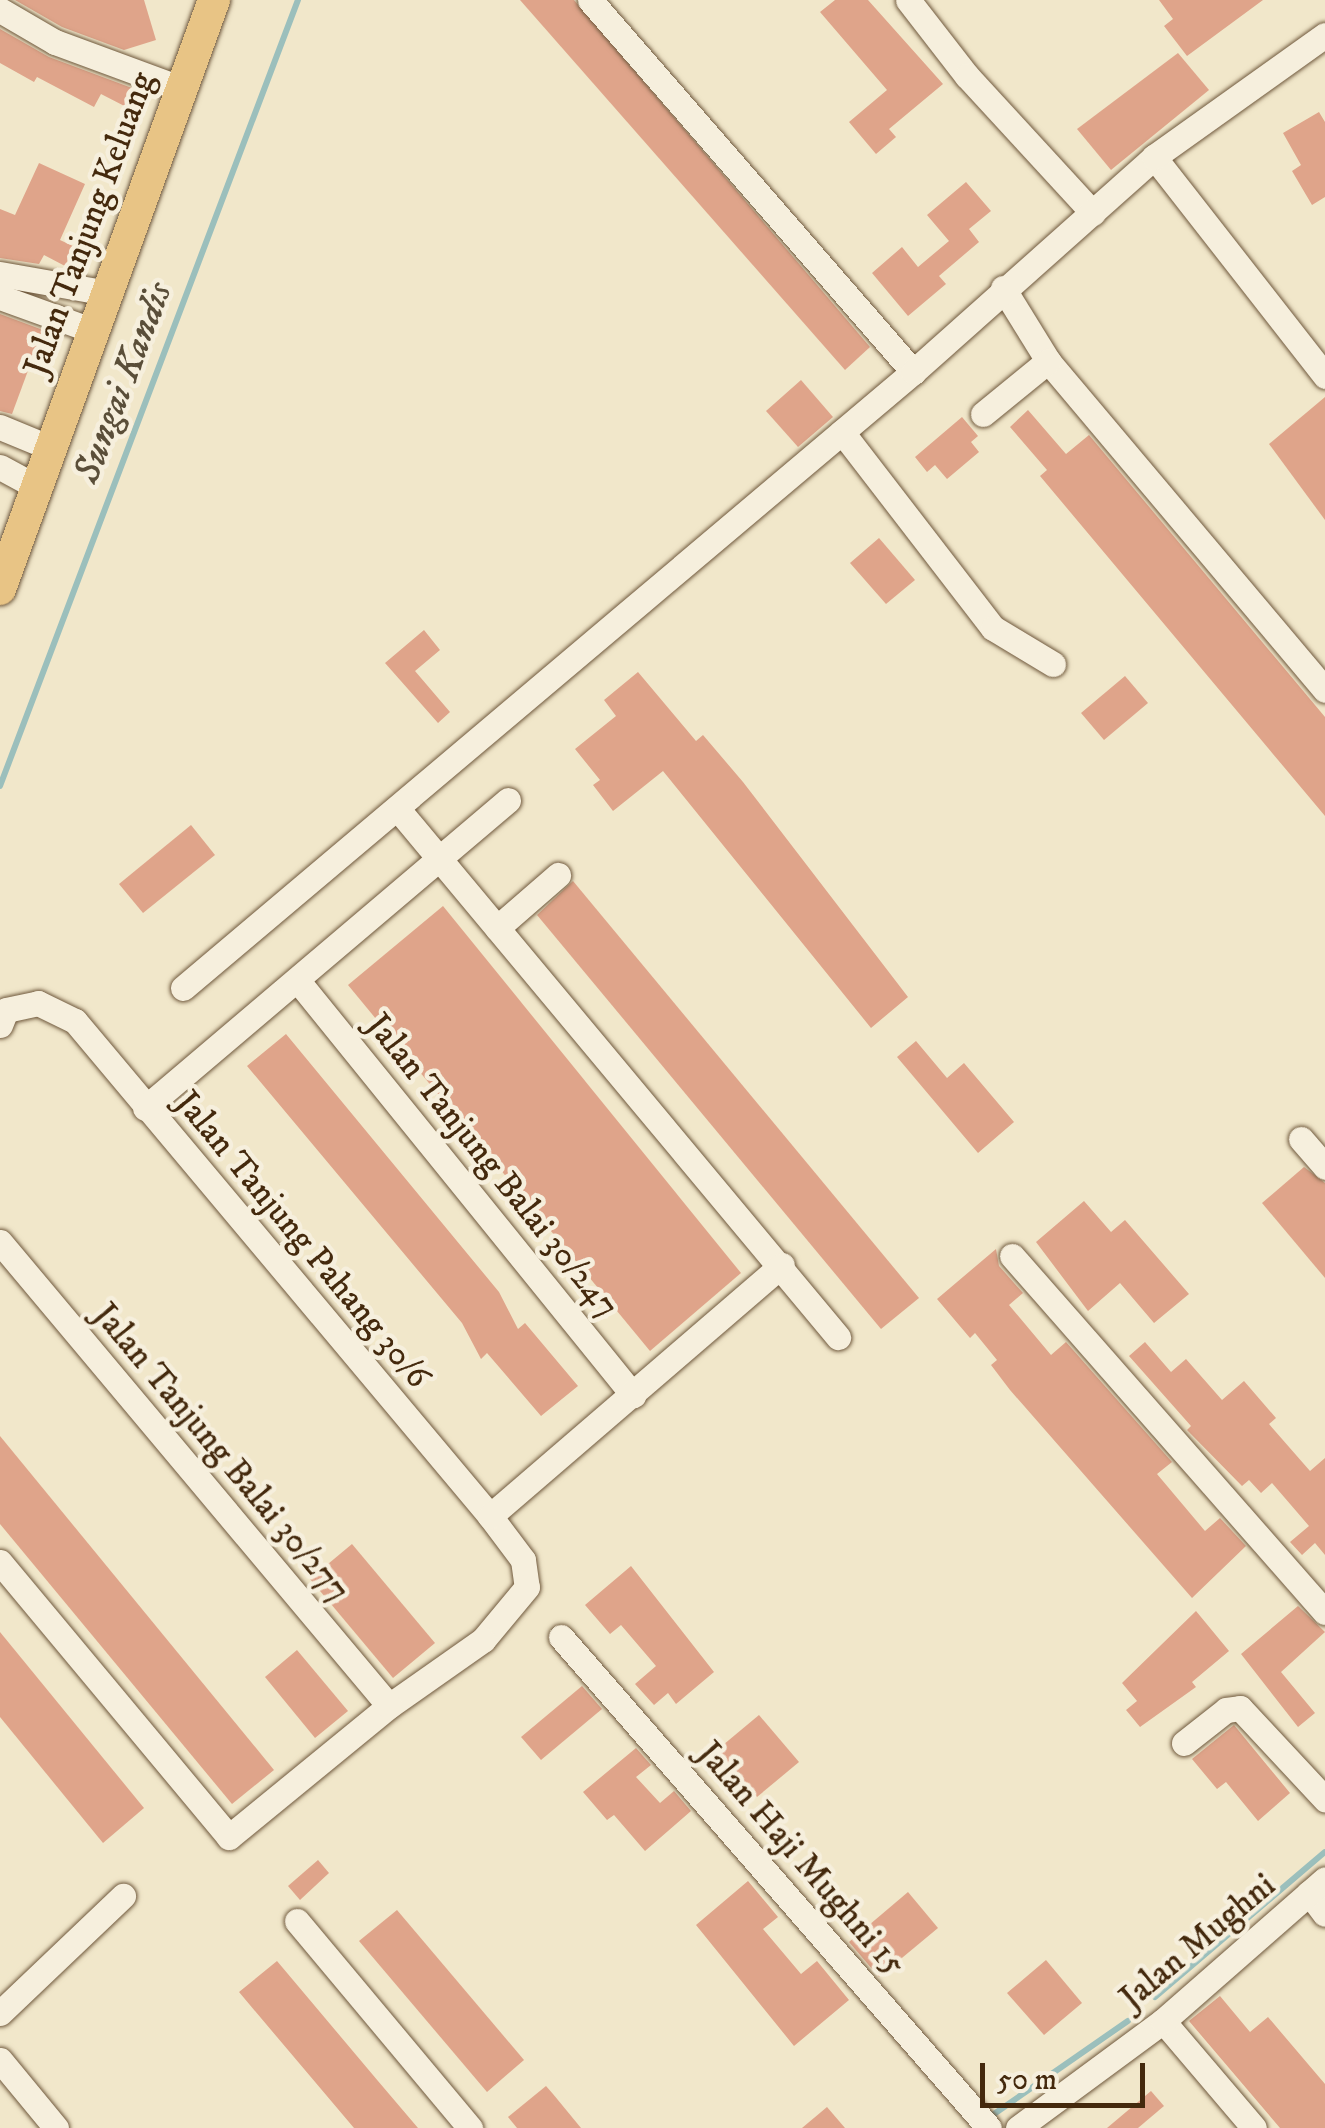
<!DOCTYPE html>
<style>
body{margin:0}
#map{position:relative;width:1325px;height:2128px;overflow:hidden;background:#f1e7ca;font-family:"IM FELL DW Pica",serif}
div>[style]{position:absolute}
[style*='--x']{left:calc(var(--x)*1px);top:calc(var(--y)*1px);width:calc(var(--w)*1px);rotate:calc(var(--a)*1deg)}
.stream>*{height:6px;margin:-3px;padding:0 3px;transform-origin:3px;border-radius:3px;background:#9bbfbc}
.building>*{inset:0;background:#dfa48a}
.roads{filter:drop-shadow(0 0 2px #6f583c) drop-shadow(0 0 2px #6f583c)}
.minor>*{height:25px;margin:-12.5px;padding:0 12.5px;transform-origin:12.5px;border-radius:12.5px;background:#f6efdd}
.major>*{height:32px;margin:-16px;padding:0 16px;transform-origin:16px;border-radius:16px;background:#e8c485}
span{translate:-50% -50%;white-space:nowrap;text-align:center;line-height:1.15;-webkit-text-stroke:9px #f6efdd;paint-order:stroke}
.street-label{font-size:35px;color:#44290d}
.water-label{font-size:38px;color:#5a4e39;font-style:italic}
.scale{position:absolute;left:980px;top:2063px;width:165px;height:45px;box-sizing:border-box;border:5px solid #44290d;border-top:0;padding-left:12px;font-size:30px;line-height:35px;white-space:nowrap;color:#44290d;-webkit-text-stroke:8px #f6efdd;paint-order:stroke}
</style>
<div id="map">
<div class="stream">
<i style="--x:0;--y:786;--w:841;--a:-69.24"></i>
<i style="--x:1155;--y:1997;--w:223;--a:-40.5"></i>
<i style="--x:994;--y:2114;--w:163;--a:-34.8"></i>
</div>
<div class="building">
<i style="clip-path:polygon(15px 0,144px 0,156px 40px,124px 50px,62px 27px)"></i>
<i style="clip-path:polygon(520px 0,574px 0,870px 347px,845px 370px)"></i>
<i style="clip-path:polygon(835px 0,868px 0,943px 84px,889px 129px,896px 137px,876px 154px,849px 122px,887px 90px,820px 12px)"></i>
<i style="clip-path:polygon(1159px 0,1263px 0,1187px 56px,1164px 26px,1173px 19px)"></i>
<i style="clip-path:polygon(0 29px,49px 57px,148px 94px,138px 113px,101px 94px,94px 107px,37px 77px,34px 82px,0 63px)"></i>
<i style="clip-path:polygon(1178px 53px,1209px 90px,1111px 170px,1077px 129px)"></i>
<i style="clip-path:polygon(1319px 112px,1325px 122px,1325px 197px,1312px 205px,1292px 171px,1301px 165px,1283px 133px)"></i>
<i style="clip-path:polygon(39px 163px,85px 184px,60px 240px,75px 247px,65px 266px,44px 255px,39px 264px,0 258px,0 209px,15px 215px)"></i>
<i style="clip-path:polygon(966px 182px,991px 211px,969px 229px,979px 242px,939px 276px,946px 284px,908px 316px,872px 273px,902px 247px,918px 267px,949px 241px,927px 215px)"></i>
<i style="clip-path:polygon(0 314px,43px 330px,12px 414px,0 411px)"></i>
<i style="clip-path:polygon(801px 380px,833px 417px,798px 447px,766px 411px)"></i>
<i style="clip-path:polygon(1325px 397px,1325px 520px,1269px 444px)"></i>
<i style="clip-path:polygon(1028px 410px,1066px 454px,1089px 435px,1325px 717px,1325px 816px,1040px 476px,1047px 470px,1010px 427px)"></i>
<i style="clip-path:polygon(962px 417px,978px 436px,971px 442px,979px 452px,947px 479px,935px 465px,927px 472px,915px 457px)"></i>
<i style="clip-path:polygon(879px 538px,915px 580px,886px 604px,850px 563px)"></i>
<i style="clip-path:polygon(424px 630px,440px 650px,415px 671px,450px 712px,438px 723px,385px 663px)"></i>
<i style="clip-path:polygon(638px 672px,696px 741px,703px 735px,743px 782px,908px 997px,871px 1028px,663px 771px,613px 811px,593px 785px,600px 780px,575px 749px,616px 716px,604px 700px)"></i>
<i style="clip-path:polygon(1125px 676px,1148px 703px,1104px 740px,1081px 713px)"></i>
<i style="clip-path:polygon(191px 825px,215px 855px,143px 913px,119px 884px)"></i>
<i style="clip-path:polygon(573px 881px,919px 1298px,881px 1329px,537px 915px)"></i>
<i style="clip-path:polygon(443px 906px,741px 1273px,650px 1351px,348px 985px)"></i>
<i style="clip-path:polygon(286px 1034px,499px 1292px,518px 1329px,525px 1323px,578px 1386px,541px 1416px,487px 1353px,481px 1359px,462px 1323px,247px 1066px)"></i>
<i style="clip-path:polygon(916px 1041px,947px 1078px,964px 1063px,1014px 1122px,978px 1153px,897px 1057px)"></i>
<i style="clip-path:polygon(1304px 1167px,1325px 1183px,1325px 1278px,1262px 1203px)"></i>
<i style="clip-path:polygon(1084px 1201px,1111px 1232px,1125px 1220px,1189px 1294px,1154px 1323px,1120px 1283px,1088px 1311px,1036px 1242px)"></i>
<i style="clip-path:polygon(996px 1249px,999px 1266px,1023px 1293px,1009px 1305px,1051px 1355px,1066px 1342px,1172px 1462px,1157px 1474px,1205px 1531px,1220px 1518px,1246px 1546px,1192px 1598px,1010px 1390px,991px 1365px,997px 1360px,975px 1333px,970px 1338px,937px 1299px)"></i>
<i style="clip-path:polygon(1145px 1342px,1171px 1372px,1186px 1359px,1222px 1400px,1244px 1381px,1276px 1418px,1269px 1424px,1310px 1471px,1325px 1458px,1325px 1555px,1315px 1543px,1302px 1555px,1290px 1542px,1309px 1526px,1272px 1483px,1261px 1493px,1249px 1480px,1242px 1486px,1187px 1430px,1191px 1426px,1129px 1356px)"></i>
<i style="clip-path:polygon(0 1436px,274px 1770px,232px 1804px,0 1524px)"></i>
<i style="clip-path:polygon(352px 1544px,435px 1643px,393px 1678px,310px 1579px)"></i>
<i style="clip-path:polygon(631px 1566px,714px 1672px,676px 1704px,668px 1693px,654px 1705px,635px 1684px,656px 1666px,621px 1625px,610px 1634px,585px 1605px)"></i>
<i style="clip-path:polygon(1298px 1606px,1325px 1632px,1281px 1672px,1315px 1713px,1298px 1727px,1241px 1654px)"></i>
<i style="clip-path:polygon(1196px 1611px,1229px 1651px,1192px 1682px,1196px 1687px,1140px 1727px,1126px 1710px,1137px 1701px,1122px 1683px)"></i>
<i style="clip-path:polygon(0 1632px,144px 1808px,103px 1843px,0 1717px)"></i>
<i style="clip-path:polygon(297px 1650px,348px 1711px,315px 1738px,265px 1677px)"></i>
<i style="clip-path:polygon(582px 1686px,602px 1709px,541px 1760px,521px 1737px)"></i>
<i style="clip-path:polygon(759px 1715px,799px 1762px,757px 1797px,717px 1750px)"></i>
<i style="clip-path:polygon(1234px 1725px,1290px 1793px,1258px 1821px,1226px 1782px,1217px 1789px,1192px 1759px)"></i>
<i style="clip-path:polygon(636px 1748px,651px 1765px,636px 1777px,660px 1803px,674px 1791px,691px 1811px,645px 1851px,614px 1815px,607px 1820px,583px 1792px)"></i>
<i style="clip-path:polygon(318px 1860px,329px 1873px,300px 1900px,288px 1886px)"></i>
<i style="clip-path:polygon(748px 1881px,778px 1917px,763px 1929px,801px 1974px,817px 1961px,849px 2000px,794px 2046px,696px 1925px)"></i>
<i style="clip-path:polygon(908px 1892px,938px 1928px,879px 1977px,849px 1942px)"></i>
<i style="clip-path:polygon(397px 1910px,524px 2060px,487px 2092px,359px 1941px)"></i>
<i style="clip-path:polygon(1046px 1960px,1082px 2003px,1044px 2035px,1007px 1993px)"></i>
<i style="clip-path:polygon(277px 1961px,378px 2081px,418px 2128px,354px 2128px,277px 2037px,239px 1992px)"></i>
<i style="clip-path:polygon(1220px 1996px,1250px 2032px,1268px 2017px,1325px 2084px,1325px 2128px,1280px 2128px,1189px 2021px)"></i>
<i style="clip-path:polygon(546px 2086px,553px 2094px,581px 2128px,517px 2128px,508px 2117px)"></i>
<i style="clip-path:polygon(1151px 2091px,1164px 2106px,1138px 2128px,1107px 2128px)"></i>
<i style="clip-path:polygon(827px 2107px,845px 2128px,802px 2128px)"></i>
</div>
<div class="roads">
<div class="minor">
<i style="--x:590;--y:0;--w:493;--a:49"></i>
<i style="--x:908;--y:0;--w:96;--a:52.2"></i>
<i style="--x:967;--y:76;--w:186;--a:47.4"></i>
<i style="--x:0;--y:10;--w:64;--a:30.2"></i>
<i style="--x:55;--y:42;--w:135;--a:20.3"></i>
<i style="--x:1154;--y:157;--w:278;--a:52"></i>
<i style="--x:0;--y:274;--w:110;--a:10"></i>
<i style="--x:1003;--y:288;--w:86;--a:58.3"></i>
<i style="--x:1048;--y:361;--w:430;--a:49.9"></i>
<i style="--x:0;--y:297;--w:100;--a:19.9"></i>
<i style="--x:983;--y:414;--w:84;--a:-39.2"></i>
<i style="--x:0;--y:427;--w:55;--a:22.4"></i>
<i style="--x:842;--y:432;--w:247;--a:52.4"></i>
<i style="--x:993;--y:628;--w:70;--a:31"></i>
<i style="--x:0;--y:467;--w:42;--a:28.4"></i>
<i style="--x:397;--y:808;--w:689;--a:50.18"></i>
<i style="--x:497;--y:928;--w:81;--a:-41"></i>
<i style="--x:298;--y:981;--w:533;--a:51.02"></i>
<i style="--x:183;--y:988;--w:955;--a:-40.16"></i>
<i style="--x:913;--y:372;--w:323;--a:-41.7"></i>
<i style="--x:1154;--y:157;--w:210;--a:-35.5"></i>
<i style="--x:0;--y:1025;--w:16;--a:-68"></i>
<i style="--x:6;--y:1010;--w:33;--a:-12"></i>
<i style="--x:38;--y:1003;--w:41;--a:25.9"></i>
<i style="--x:75;--y:1021;--w:646;--a:50.02"></i>
<i style="--x:490;--y:1516;--w:55;--a:53.1"></i>
<i style="--x:523;--y:1560;--w:27;--a:82"></i>
<i style="--x:527;--y:1587;--w:69;--a:129.7"></i>
<i style="--x:483;--y:1640;--w:115;--a:144.9"></i>
<i style="--x:389;--y:1706;--w:207;--a:140.7"></i>
<i style="--x:229;--y:1837;--w:358;--a:-129.8"></i>
<i style="--x:145;--y:1108;--w:476;--a:-40.3"></i>
<i style="--x:1301;--y:1139;--w:37;--a:49"></i>
<i style="--x:0;--y:1242;--w:605;--a:50.02"></i>
<i style="--x:1012;--y:1256;--w:474;--a:48.7"></i>
<i style="--x:490;--y:1516;--w:385;--a:-40.7"></i>
<i style="--x:561;--y:1637;--w:651;--a:48.92"></i>
<i style="--x:1184;--y:1743;--w:53;--a:-38.2"></i>
<i style="--x:1226;--y:1710;--w:14;--a:-8"></i>
<i style="--x:1240;--y:1708;--w:125;--a:47"></i>
<i style="--x:1309;--y:1893;--w:26;--a:53"></i>
<i style="--x:297;--y:1921;--w:270;--a:50.1"></i>
<i style="--x:0;--y:2013;--w:170;--a:-43.6"></i>
<i style="--x:1163;--y:2021;--w:140;--a:49.6"></i>
<i style="--x:0;--y:2060;--w:88;--a:50.5"></i>
<i style="--x:1018;--y:2128;--w:180;--a:-36.4"></i>
<i style="--x:1163;--y:2021;--w:215;--a:-41.2"></i>
</div>
<div class="major">
<i style="--x:0;--y:589;--w:627;--a:-70.03"></i>
</div>
</div>
<div class="street-label">
<span style="left:90px;top:224px;rotate:-70deg">Jalan Tanjung Keluang</span>
<span style="left:492px;top:1166px;rotate:51deg">Jalan Tanjung Balai 30/247</span>
<span style="left:302px;top:1240px;rotate:50deg">Jalan Tanjung Pahang 30/6</span>
<span style="left:221px;top:1453px;rotate:50deg">Jalan Tanjung Balai 30/277</span>
<span style="left:801px;top:1859px;rotate:49deg">Jalan Haji Mughni 15</span>
<span style="left:1198px;top:1942px;rotate:-40deg">Jalan Mughni</span>
</div>
<div class="water-label">
<span style="left:124px;top:383px;rotate:-69deg">Sungai Kandis</span>
</div>
<div class="scale">50 m</div>
</div>
